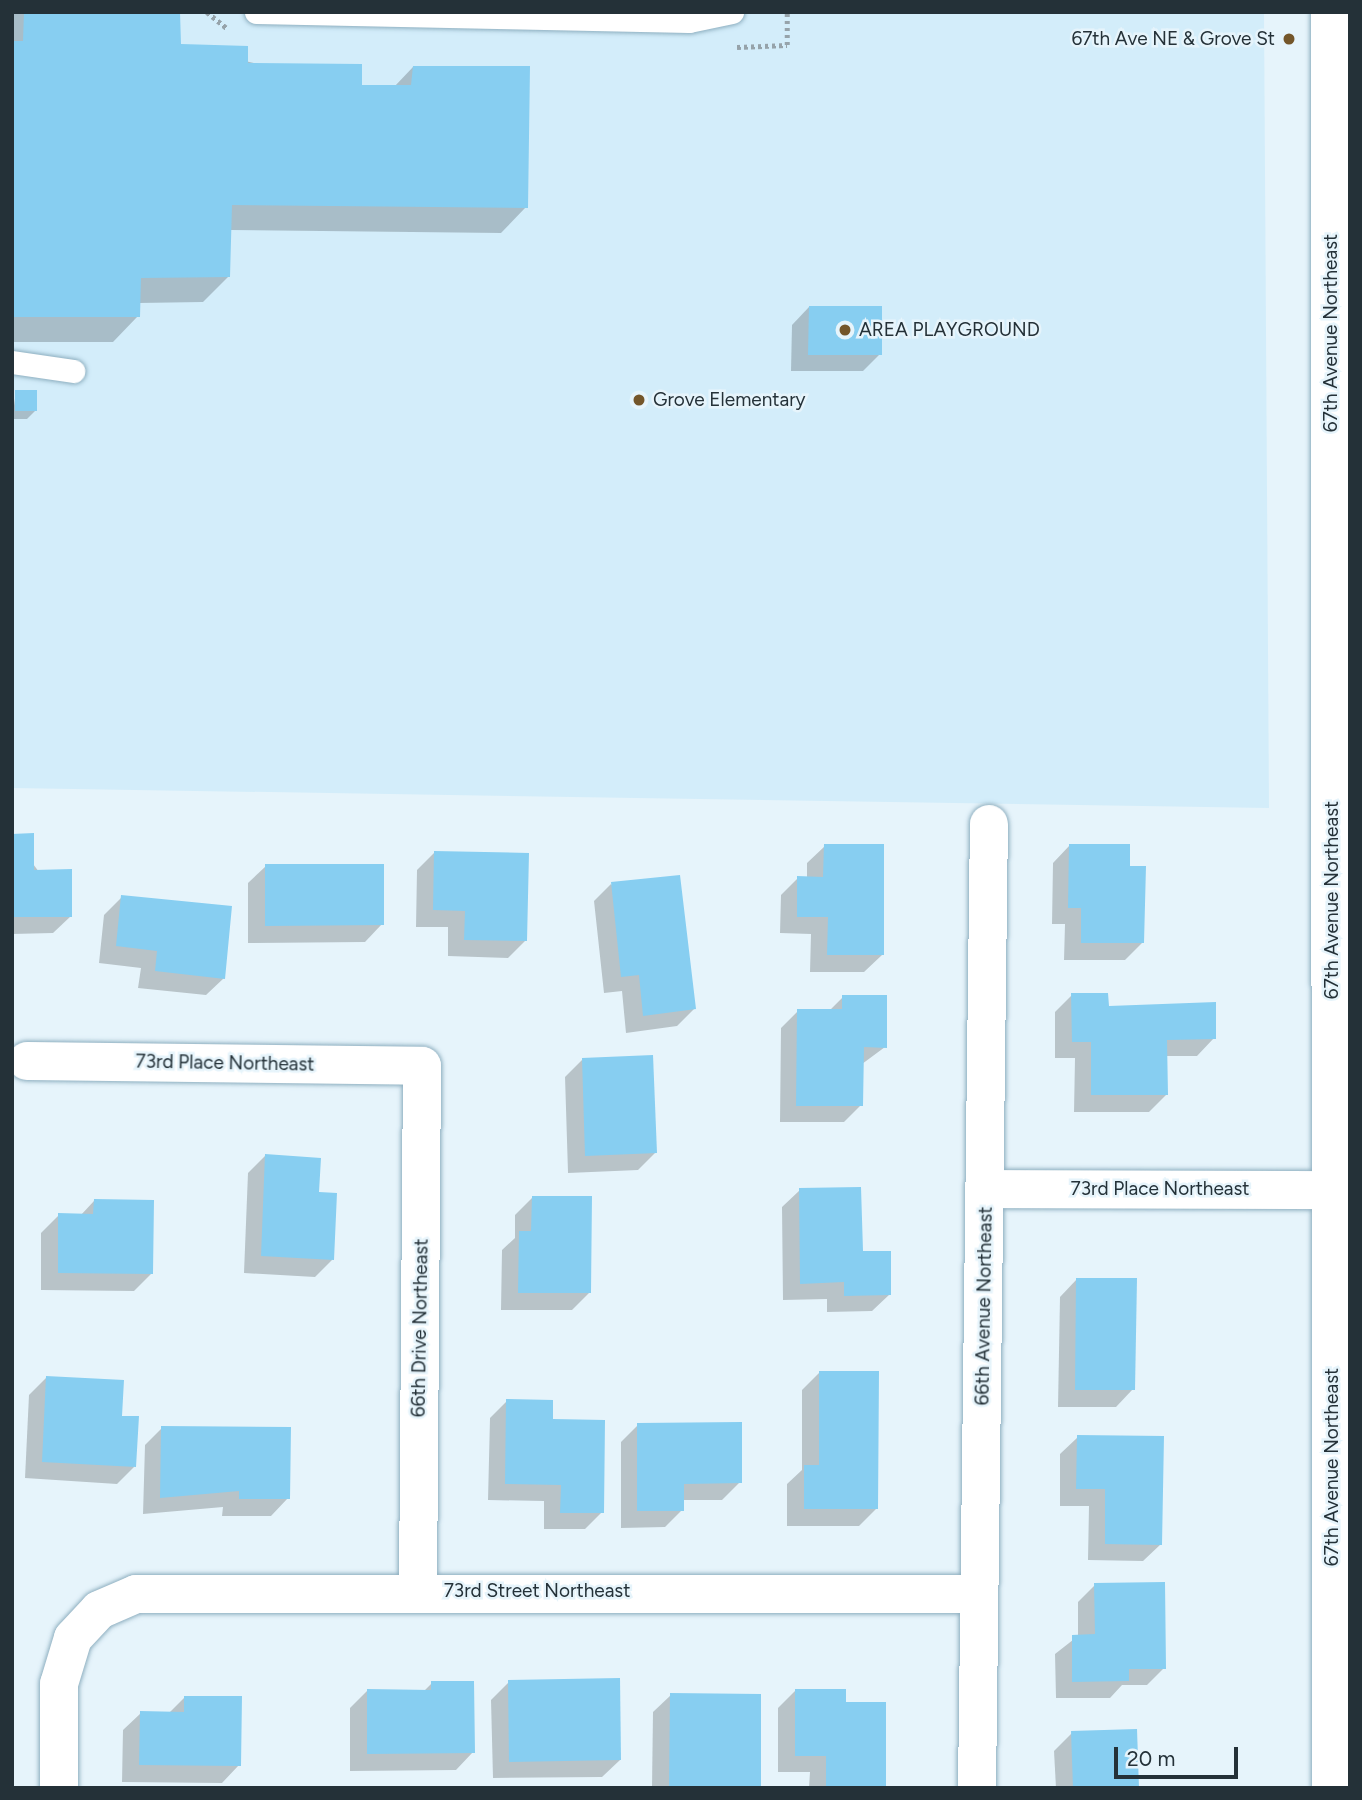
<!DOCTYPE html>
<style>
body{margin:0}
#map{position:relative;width:1362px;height:1800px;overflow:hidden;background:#e6f4fb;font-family:Figtree,sans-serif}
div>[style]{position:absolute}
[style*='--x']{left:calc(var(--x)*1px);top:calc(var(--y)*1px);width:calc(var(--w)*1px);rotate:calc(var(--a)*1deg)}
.built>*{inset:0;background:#d3edfa}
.shadow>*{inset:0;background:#0003}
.building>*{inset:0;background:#87cef1}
.path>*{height:4.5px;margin-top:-2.25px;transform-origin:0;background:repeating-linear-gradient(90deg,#96a3aa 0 3.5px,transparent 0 7px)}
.roads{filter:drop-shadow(0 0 2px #8eafc0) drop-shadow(0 0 2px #8eafc0)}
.lane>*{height:23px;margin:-11.5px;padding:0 11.5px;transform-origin:11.5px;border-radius:11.5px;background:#fff}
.street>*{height:38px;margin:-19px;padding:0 19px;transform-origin:19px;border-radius:19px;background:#fff}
.secondary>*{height:38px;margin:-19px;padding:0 19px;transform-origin:19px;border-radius:19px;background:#fff}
.dots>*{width:19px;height:19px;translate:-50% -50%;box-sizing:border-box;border:4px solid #e6f4fb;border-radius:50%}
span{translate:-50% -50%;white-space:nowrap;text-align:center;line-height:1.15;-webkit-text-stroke:5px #e6f4fb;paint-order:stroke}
.poi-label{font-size:19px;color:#243138}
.right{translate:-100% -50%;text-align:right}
.left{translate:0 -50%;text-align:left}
.street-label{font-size:19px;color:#243138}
.frame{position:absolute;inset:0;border:14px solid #243138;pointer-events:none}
.scale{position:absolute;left:1114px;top:1747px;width:124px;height:32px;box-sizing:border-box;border:4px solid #243138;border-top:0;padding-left:9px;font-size:21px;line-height:24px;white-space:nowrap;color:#243138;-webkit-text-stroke:5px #e6f4fb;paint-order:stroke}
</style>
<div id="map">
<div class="built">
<i style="clip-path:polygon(12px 12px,1264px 12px,1269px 808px,12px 788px)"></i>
</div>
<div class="shadow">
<i style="clip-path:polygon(12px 12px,179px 12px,179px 46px,360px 87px,394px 87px,413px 67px,526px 207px,501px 233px,230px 230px,228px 277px,203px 302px,139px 303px,138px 316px,113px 342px,12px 342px)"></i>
<i style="clip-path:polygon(809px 307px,880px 354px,863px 371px,791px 371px,792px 325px)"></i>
<i style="clip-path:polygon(16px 392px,36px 410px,27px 419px,12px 419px)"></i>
<i style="clip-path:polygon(12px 835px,71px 916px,53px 933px,12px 934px)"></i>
<i style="clip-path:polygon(1070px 845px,1128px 867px,1143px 942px,1125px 960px,1064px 960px,1065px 924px,1052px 924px,1053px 863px)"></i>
<i style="clip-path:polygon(825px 846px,882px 955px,864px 972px,810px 972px,811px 934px,780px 933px,781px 895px,798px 878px,807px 878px,807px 863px)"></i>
<i style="clip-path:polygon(434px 853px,526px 940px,508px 958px,448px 956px,448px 927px,416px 927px,417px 870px)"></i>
<i style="clip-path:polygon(266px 866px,382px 924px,365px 942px,248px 943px,248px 883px)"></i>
<i style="clip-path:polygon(611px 884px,694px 1009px,677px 1026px,626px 1033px,622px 991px,604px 993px,594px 901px)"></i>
<i style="clip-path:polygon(122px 897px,224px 978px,206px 995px,138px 988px,141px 968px,99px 963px,104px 915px)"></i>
<i style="clip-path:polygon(1072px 995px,1107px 1008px,1214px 1038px,1197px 1056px,1166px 1056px,1166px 1095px,1149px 1112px,1074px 1112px,1075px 1058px,1055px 1058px,1055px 1012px)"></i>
<i style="clip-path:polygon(843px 997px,885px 1047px,862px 1064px,861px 1105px,844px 1122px,780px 1122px,781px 1028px,798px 1011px,829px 1011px)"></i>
<i style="clip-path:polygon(582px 1060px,655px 1153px,638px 1170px,568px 1173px,565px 1077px)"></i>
<i style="clip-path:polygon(265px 1156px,318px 1194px,332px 1260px,315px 1277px,244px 1273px,248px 1173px)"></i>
<i style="clip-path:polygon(800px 1190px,861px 1252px,890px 1294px,872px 1311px,827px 1312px,827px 1299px,783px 1300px,782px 1207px)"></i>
<i style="clip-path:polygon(532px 1198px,589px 1293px,572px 1310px,501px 1310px,502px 1250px,515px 1238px,515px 1215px)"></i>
<i style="clip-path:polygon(94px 1201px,152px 1273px,134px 1291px,41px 1290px,41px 1233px,59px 1215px,80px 1216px)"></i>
<i style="clip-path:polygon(1077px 1279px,1133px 1389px,1116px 1407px,1058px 1407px,1060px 1297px)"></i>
<i style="clip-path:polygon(819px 1373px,876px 1509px,859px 1526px,787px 1526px,787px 1484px,802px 1470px,802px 1390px)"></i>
<i style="clip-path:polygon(47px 1377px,120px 1417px,134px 1467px,117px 1484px,25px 1478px,29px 1395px)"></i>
<i style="clip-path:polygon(507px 1401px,551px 1421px,602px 1512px,585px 1529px,544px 1529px,544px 1501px,488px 1500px,490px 1418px)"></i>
<i style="clip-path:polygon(638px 1425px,740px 1482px,722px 1500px,682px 1500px,682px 1510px,665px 1527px,621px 1528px,621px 1442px)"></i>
<i style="clip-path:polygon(162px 1428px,288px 1498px,271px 1516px,222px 1516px,223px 1507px,143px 1514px,145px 1445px)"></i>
<i style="clip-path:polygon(1078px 1437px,1161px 1544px,1143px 1561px,1088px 1560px,1089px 1506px,1060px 1506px,1060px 1454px)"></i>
<i style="clip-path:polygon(1095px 1585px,1164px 1668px,1147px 1685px,1122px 1685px,1110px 1698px,1056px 1698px,1055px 1654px,1078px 1636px,1078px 1602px)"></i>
<i style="clip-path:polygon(509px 1682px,620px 1760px,602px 1777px,493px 1778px,491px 1700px)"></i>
<i style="clip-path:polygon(432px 1683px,473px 1752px,456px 1770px,350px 1771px,350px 1708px,367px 1691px,423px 1692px)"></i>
<i style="clip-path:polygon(795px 1691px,844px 1704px,885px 1788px,809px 1788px,810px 1772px,778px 1772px,778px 1708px)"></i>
<i style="clip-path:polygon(671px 1695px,759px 1788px,652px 1788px,653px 1712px)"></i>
<i style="clip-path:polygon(185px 1697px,239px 1765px,222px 1783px,122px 1782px,123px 1730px,141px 1713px,169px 1713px)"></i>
<i style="clip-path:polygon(1072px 1733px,1137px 1788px,1056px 1788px,1054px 1751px)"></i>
</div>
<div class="building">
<i style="clip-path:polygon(24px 12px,180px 12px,181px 44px,248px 46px,248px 63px,362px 64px,362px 85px,411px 85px,413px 66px,530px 66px,528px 208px,232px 205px,230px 277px,141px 278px,140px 317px,12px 317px,12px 41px,23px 41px)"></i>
<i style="clip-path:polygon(809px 306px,882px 306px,882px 355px,808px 355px)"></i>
<i style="clip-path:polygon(15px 390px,37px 390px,37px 411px,15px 411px)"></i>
<i style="clip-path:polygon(34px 833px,34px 870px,72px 869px,72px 917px,12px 917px,12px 834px)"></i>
<i style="clip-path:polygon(824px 844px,884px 844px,884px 955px,827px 955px,828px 917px,797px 917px,797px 876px,823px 877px)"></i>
<i style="clip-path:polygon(1069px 844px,1130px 844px,1130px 866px,1146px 866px,1144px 943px,1081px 943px,1081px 908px,1068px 908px)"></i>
<i style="clip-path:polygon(434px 851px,529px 853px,527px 941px,464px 940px,465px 911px,433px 910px)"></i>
<i style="clip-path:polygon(265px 864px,384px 864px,384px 925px,265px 926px)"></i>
<i style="clip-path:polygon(680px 875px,696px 1009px,643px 1016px,639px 975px,621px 977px,611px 882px)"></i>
<i style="clip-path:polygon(121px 895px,232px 906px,225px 979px,155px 971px,157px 951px,116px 946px)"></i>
<i style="clip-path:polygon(1071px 993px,1108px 993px,1109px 1006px,1216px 1002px,1216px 1039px,1167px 1040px,1168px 1095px,1091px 1095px,1091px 1042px,1072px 1042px)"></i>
<i style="clip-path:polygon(842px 995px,887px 995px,887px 1048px,864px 1047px,863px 1106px,796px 1106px,797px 1009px,842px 1009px)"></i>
<i style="clip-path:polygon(653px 1055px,657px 1153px,585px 1156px,582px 1058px)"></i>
<i style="clip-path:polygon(265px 1154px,321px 1158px,319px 1192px,337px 1193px,334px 1260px,261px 1256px)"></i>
<i style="clip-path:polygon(861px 1187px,863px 1251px,891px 1251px,891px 1295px,844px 1296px,844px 1282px,800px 1284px,799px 1188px)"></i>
<i style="clip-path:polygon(532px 1196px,592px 1196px,591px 1293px,518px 1293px,519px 1231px,531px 1231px)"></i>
<i style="clip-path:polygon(94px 1199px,154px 1200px,153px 1274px,58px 1273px,58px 1213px,93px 1214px)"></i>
<i style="clip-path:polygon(1076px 1278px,1137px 1278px,1135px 1390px,1075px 1390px)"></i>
<i style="clip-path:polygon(819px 1371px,879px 1371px,878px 1509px,804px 1509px,804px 1465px,819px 1465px)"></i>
<i style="clip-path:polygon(46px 1376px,124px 1380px,122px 1416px,139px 1416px,136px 1467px,42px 1462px)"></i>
<i style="clip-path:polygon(506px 1399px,553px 1400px,553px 1419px,605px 1420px,604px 1513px,560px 1513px,561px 1485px,505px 1484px)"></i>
<i style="clip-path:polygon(742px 1422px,742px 1483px,684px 1484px,684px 1511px,637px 1511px,637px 1423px)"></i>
<i style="clip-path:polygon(161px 1426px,291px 1427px,290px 1499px,239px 1499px,239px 1491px,160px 1498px)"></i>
<i style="clip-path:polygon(1077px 1435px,1164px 1436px,1162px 1545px,1105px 1544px,1105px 1489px,1076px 1489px)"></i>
<i style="clip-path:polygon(1165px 1582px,1166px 1669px,1129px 1669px,1129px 1681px,1072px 1682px,1072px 1635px,1095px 1634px,1094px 1583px)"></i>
<i style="clip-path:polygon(620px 1678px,621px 1760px,509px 1762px,508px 1680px)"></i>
<i style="clip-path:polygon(431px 1681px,474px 1681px,475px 1753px,367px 1754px,367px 1689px,431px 1690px)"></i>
<i style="clip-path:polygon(795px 1689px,846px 1689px,846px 1702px,886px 1702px,886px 1788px,826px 1788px,826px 1756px,795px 1756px)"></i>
<i style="clip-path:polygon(670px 1693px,761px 1694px,761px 1788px,669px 1788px)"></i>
<i style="clip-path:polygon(184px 1696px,242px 1696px,241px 1766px,139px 1765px,140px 1711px,184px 1712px)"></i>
<i style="clip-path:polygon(1137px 1729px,1139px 1788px,1073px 1788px,1071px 1731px)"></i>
</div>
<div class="path">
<i style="--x:207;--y:12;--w:27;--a:39"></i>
<i style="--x:737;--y:47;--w:50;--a:-2.3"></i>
<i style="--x:787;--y:45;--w:33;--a:-90"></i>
</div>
<div class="roads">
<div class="lane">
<i style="--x:256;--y:12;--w:433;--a:1.2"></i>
<i style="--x:689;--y:21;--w:44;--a:-11.8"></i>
<i style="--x:12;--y:362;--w:62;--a:8.4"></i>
</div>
<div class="street">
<i style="--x:27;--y:1061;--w:395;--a:0.7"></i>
<i style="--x:422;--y:1066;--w:524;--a:90.44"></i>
<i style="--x:986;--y:1189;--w:364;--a:0.2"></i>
<i style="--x:59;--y:1788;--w:104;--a:-90"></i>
<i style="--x:59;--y:1684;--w:48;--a:-73.1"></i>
<i style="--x:73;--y:1638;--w:38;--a:-47"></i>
<i style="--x:99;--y:1610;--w:40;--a:-23.4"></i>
<i style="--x:136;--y:1594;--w:842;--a:0"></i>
<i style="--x:977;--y:1788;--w:964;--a:-89.29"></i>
</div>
<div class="secondary">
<i style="--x:1330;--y:12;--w:1776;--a:89.97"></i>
</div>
</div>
<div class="dots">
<i style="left:1289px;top:39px;background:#74562a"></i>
<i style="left:845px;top:330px;background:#74562a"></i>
<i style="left:639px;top:400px;background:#74562a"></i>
</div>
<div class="poi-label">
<span class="right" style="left:1275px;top:39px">67th Ave NE &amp; Grove St</span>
<span class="left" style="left:859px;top:330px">AREA PLAYGROUND</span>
<span class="left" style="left:653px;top:400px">Grove Elementary</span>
</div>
<div class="street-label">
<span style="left:1331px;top:333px;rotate:-90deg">67th Avenue Northeast</span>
<span style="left:1332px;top:900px;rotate:-90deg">67th Avenue Northeast</span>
<span style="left:225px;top:1063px;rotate:1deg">73rd Place Northeast</span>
<span style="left:1160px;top:1189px">73rd Place Northeast</span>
<span style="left:984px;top:1306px;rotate:-89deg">66th Avenue Northeast</span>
<span style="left:420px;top:1328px;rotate:-89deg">66th Drive Northeast</span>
<span style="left:1332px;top:1467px;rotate:-90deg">67th Avenue Northeast</span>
<span style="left:537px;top:1591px">73rd Street Northeast</span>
</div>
<div class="frame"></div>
<div class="scale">20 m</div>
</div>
